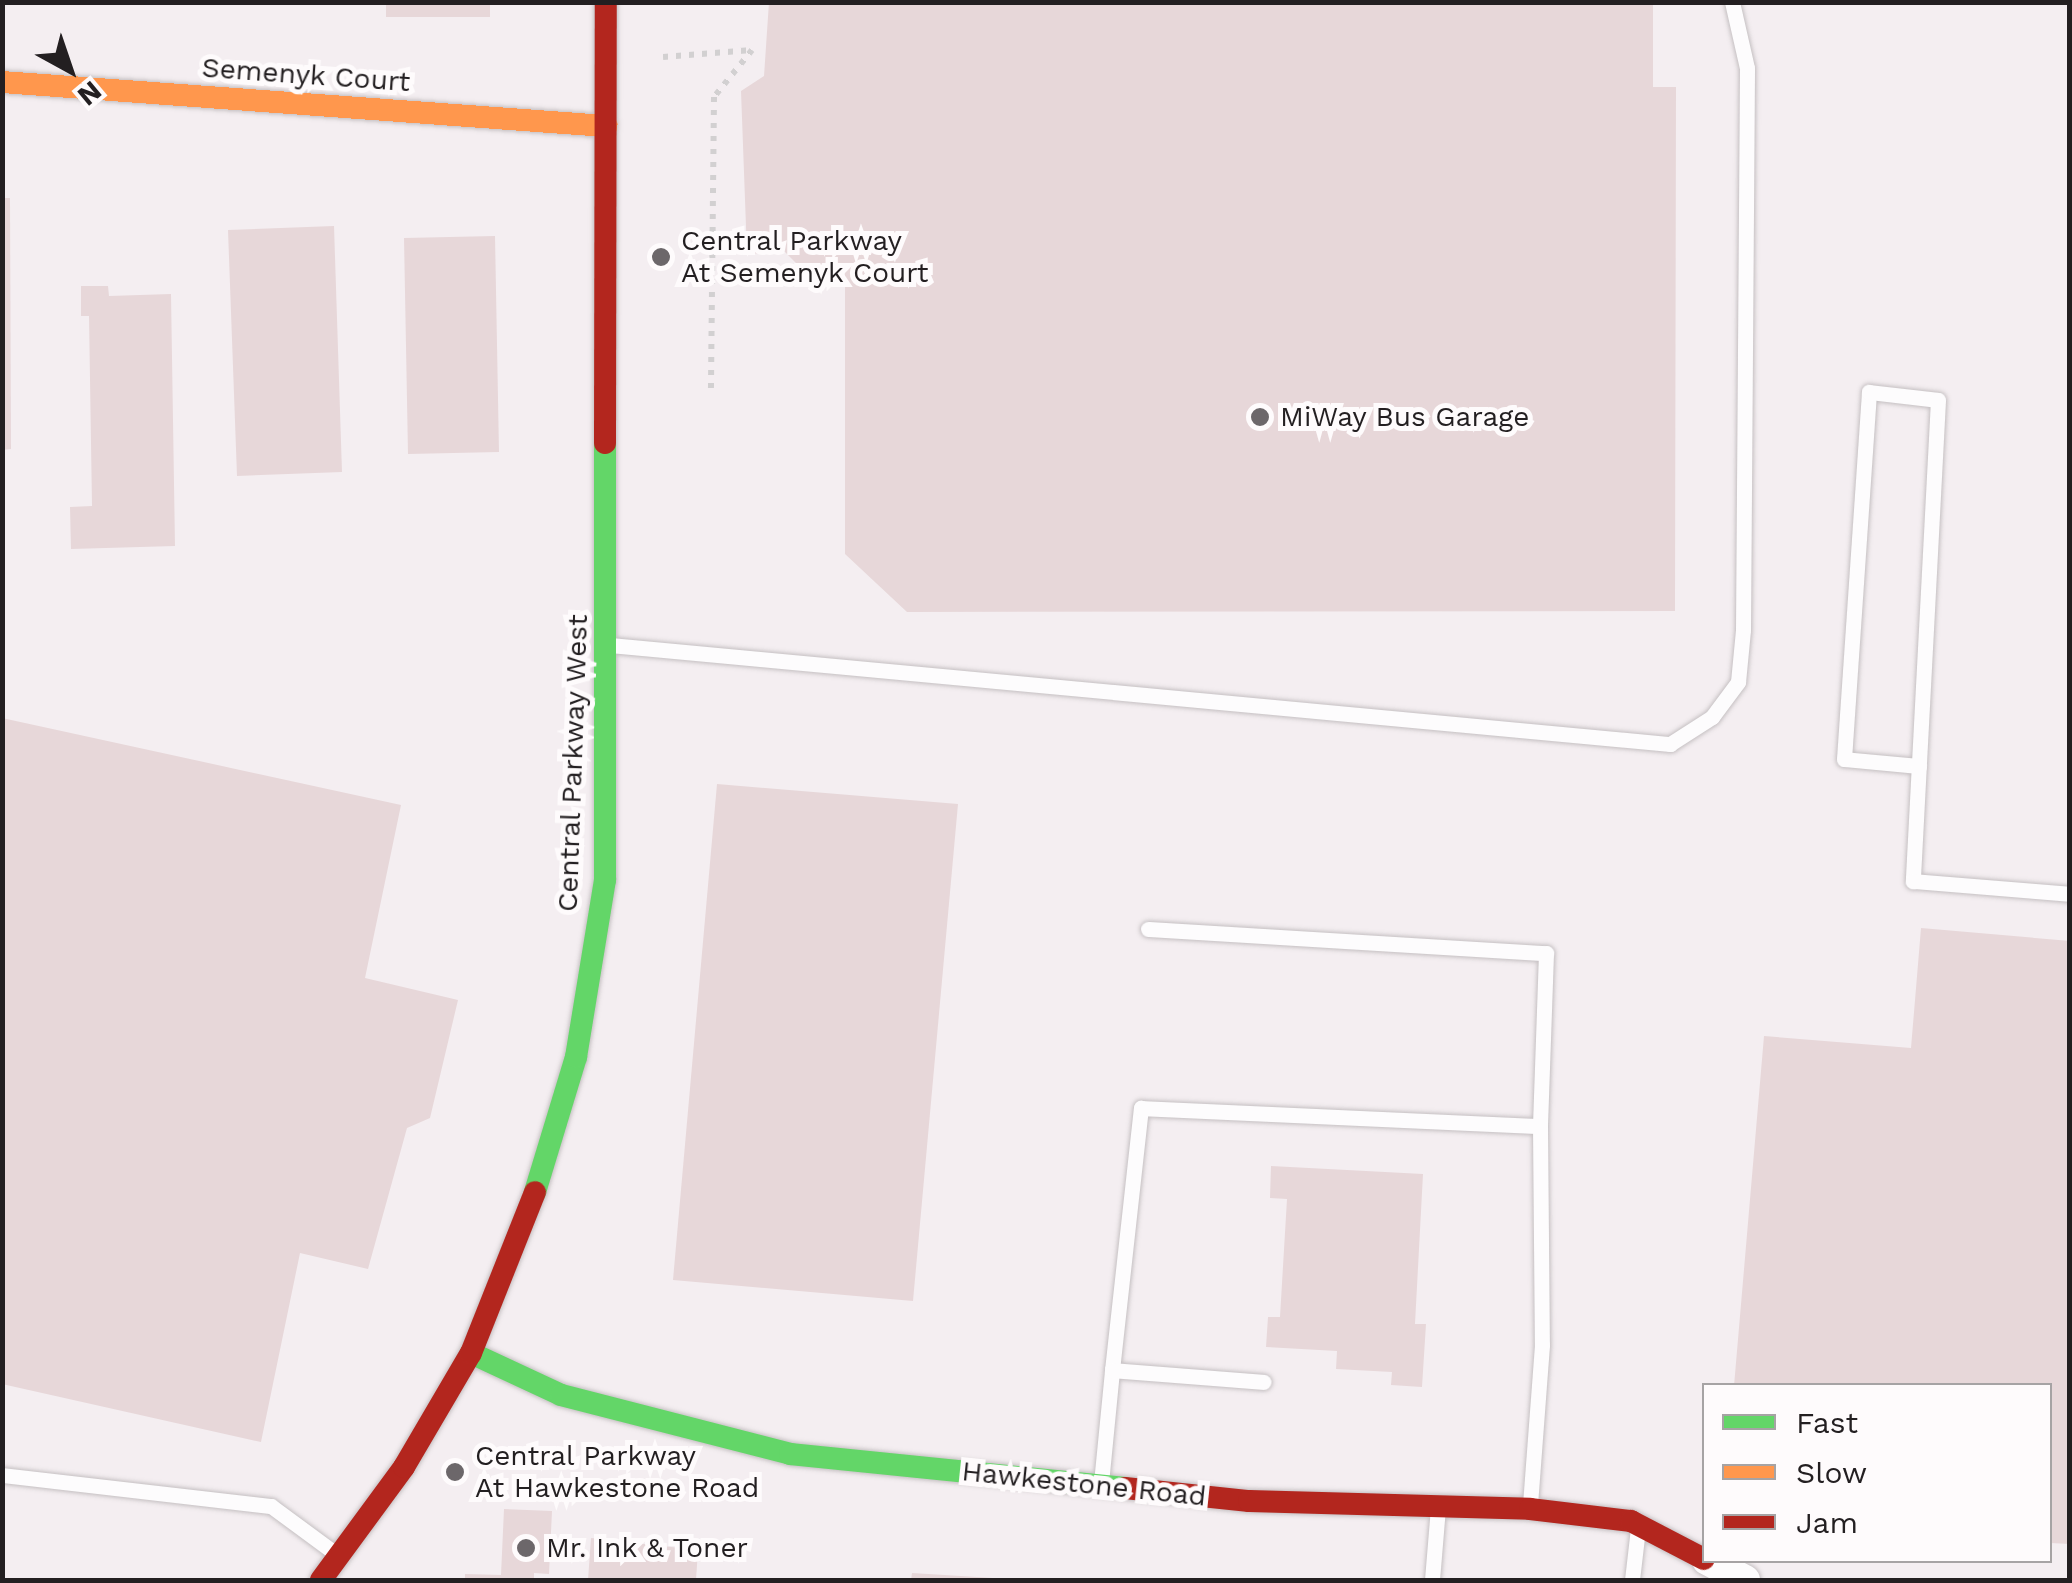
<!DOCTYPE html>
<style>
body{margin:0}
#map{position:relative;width:2072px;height:1583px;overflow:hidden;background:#f4eef1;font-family:"Work Sans",sans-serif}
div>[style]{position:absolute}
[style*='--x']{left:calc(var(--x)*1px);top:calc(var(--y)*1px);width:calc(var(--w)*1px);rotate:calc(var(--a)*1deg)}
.building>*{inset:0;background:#e7d7d9}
.path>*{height:6px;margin-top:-3px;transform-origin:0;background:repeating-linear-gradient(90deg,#d2d0d1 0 5px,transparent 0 13px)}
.roads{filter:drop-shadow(0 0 2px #c5c0c2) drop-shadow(0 0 2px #c5c0c2)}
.lane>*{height:15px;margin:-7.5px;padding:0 7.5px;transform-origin:7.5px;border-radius:7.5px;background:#fdfcfd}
.street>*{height:30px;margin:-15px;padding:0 15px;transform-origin:15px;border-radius:15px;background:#fdfcfd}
.fast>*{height:22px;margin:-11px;padding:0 11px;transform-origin:11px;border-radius:11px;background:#63d668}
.slow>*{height:22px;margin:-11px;padding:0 11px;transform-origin:11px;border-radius:11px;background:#ff974d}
.jam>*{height:22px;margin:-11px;padding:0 11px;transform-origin:11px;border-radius:11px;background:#b3261e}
.dots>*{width:28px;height:28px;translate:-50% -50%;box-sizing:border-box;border:5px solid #fefbfc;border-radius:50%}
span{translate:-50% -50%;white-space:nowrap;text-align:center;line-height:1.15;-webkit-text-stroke:10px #fefbfc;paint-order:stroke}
.street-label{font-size:28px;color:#231f21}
.poi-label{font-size:28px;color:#231f21}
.left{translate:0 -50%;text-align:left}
.frame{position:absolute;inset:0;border:5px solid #231f21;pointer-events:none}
.legend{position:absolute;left:1702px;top:1383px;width:350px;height:180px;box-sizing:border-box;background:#fefbfc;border:2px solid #a6a3a4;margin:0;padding:12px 18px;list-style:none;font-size:30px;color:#231f21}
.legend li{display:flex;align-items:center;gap:20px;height:50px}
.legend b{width:50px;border:2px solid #a6a3a4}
.north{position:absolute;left:20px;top:20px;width:100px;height:100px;-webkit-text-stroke:8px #fefbfc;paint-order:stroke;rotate:140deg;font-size:28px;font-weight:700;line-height:40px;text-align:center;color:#231f21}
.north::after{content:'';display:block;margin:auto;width:35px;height:45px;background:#231f21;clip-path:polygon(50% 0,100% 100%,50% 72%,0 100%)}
</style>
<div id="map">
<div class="building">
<i style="clip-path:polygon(386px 2px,490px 2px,490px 17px,386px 17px)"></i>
<i style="clip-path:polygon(769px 2px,1653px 2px,1653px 87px,1676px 87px,1675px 611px,907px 612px,845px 554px,845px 271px,835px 279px,800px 280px,801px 268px,785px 252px,747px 254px,741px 91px,764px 76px)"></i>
<i style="clip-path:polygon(2px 198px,10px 198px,11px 449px,2px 450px)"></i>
<i style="clip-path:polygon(334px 226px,342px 472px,237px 476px,228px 230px)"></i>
<i style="clip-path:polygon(495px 236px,499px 452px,408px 454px,404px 238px)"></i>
<i style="clip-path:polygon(81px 286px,108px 286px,109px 296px,171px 294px,175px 546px,71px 549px,70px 507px,92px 506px,89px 316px,81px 316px)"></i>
<i style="clip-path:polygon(2px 718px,401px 805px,365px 978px,458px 1000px,430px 1118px,407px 1128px,368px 1269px,300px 1253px,261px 1442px,2px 1384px)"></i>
<i style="clip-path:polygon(717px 784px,958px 804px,913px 1301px,673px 1280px)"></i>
<i style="clip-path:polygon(1921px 928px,2070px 941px,2070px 1544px,2050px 1543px,2050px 1386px,1734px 1386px,1764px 1036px,1911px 1048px)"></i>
<i style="clip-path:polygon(1271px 1166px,1423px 1174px,1415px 1324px,1426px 1324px,1422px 1387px,1391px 1385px,1392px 1372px,1336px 1369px,1337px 1351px,1266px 1347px,1268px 1317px,1280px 1317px,1287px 1199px,1270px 1198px)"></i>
<i style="clip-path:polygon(504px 1509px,552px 1511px,549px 1574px,534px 1573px,534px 1580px,465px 1580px,465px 1574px,501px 1575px)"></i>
<i style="clip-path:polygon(591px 1538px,698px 1550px,696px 1580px,588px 1580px)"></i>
<i style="clip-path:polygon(912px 1573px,993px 1578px,993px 1580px,911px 1580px)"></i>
</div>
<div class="path">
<i style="--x:663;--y:57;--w:89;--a:-4.5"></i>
<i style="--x:752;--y:50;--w:60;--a:129"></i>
<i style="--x:714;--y:97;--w:291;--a:90.6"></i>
</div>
<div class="roads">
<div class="lane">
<i style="--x:610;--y:645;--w:1065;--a:5.34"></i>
<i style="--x:1670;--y:744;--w:50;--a:-32.7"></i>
<i style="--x:1712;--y:717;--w:44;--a:-53.4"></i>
<i style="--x:1738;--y:682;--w:52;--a:-84.5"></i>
<i style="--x:1743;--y:630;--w:562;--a:-89.59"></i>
<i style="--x:1747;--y:68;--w:68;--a:-102.8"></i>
<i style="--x:1919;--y:766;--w:75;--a:-174.7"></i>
<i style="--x:1844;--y:759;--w:368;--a:-86.1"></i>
<i style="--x:1869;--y:392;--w:69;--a:6.6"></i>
<i style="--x:1938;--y:400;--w:482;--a:93"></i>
<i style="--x:1913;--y:881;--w:158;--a:4.7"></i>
<i style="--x:1148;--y:929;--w:399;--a:3.5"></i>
<i style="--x:1546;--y:953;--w:173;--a:92"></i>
<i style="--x:1112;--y:1370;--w:264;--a:-83.7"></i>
<i style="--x:1141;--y:1108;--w:399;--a:2.6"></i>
<i style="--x:1540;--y:1126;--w:219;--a:89.5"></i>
<i style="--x:1542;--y:1345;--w:160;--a:94.3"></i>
<i style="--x:2;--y:1475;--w:271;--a:6.6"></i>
<i style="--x:271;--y:1506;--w:81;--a:36.4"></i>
<i style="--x:1101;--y:1483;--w:114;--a:-84.4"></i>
<i style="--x:1112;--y:1370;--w:152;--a:4.5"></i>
<i style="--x:1432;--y:1580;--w:73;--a:-85.3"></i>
<i style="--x:1632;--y:1580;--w:52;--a:-83.4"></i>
</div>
<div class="street">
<i style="--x:1707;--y:1560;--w:43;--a:27.8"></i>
</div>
<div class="fast">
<i style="--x:535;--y:1192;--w:141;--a:-73.1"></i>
<i style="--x:576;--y:1057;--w:179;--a:-80.7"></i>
<i style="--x:605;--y:880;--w:437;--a:-90"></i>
<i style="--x:471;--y:1353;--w:99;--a:25"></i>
<i style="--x:561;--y:1395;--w:236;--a:14.4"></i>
<i style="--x:790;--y:1454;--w:337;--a:5.8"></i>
</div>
<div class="slow">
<i style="--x:2;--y:82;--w:606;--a:4.17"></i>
</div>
<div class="jam">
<i style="--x:605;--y:443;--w:441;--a:-89.9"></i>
<i style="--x:1125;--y:1488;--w:125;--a:6"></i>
<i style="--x:1249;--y:1501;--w:281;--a:1.6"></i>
<i style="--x:1530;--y:1509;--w:102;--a:6.8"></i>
<i style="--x:1631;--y:1521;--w:82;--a:27.5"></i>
<i style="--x:321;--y:1580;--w:140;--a:-53.7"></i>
<i style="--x:404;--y:1467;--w:132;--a:-59.6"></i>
<i style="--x:471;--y:1353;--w:173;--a:-68.3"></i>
</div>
</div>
<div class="dots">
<i style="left:661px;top:257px;background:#6c676a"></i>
<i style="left:1260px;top:417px;background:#6c676a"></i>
<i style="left:455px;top:1472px;background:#6c676a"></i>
<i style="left:526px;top:1548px;background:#6c676a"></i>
</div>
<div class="street-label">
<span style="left:306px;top:75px;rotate:4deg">Semenyk Court</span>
<span style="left:573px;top:763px;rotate:-88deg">Central Parkway West</span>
<span style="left:1084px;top:1484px;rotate:6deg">Hawkestone Road</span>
</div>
<div class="poi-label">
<span class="left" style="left:681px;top:257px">Central Parkway<br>At Semenyk Court</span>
<span class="left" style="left:1280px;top:417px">MiWay Bus Garage</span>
<span class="left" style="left:475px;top:1472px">Central Parkway<br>At Hawkestone Road</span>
<span class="left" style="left:546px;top:1548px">Mr. Ink &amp; Toner</span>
</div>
<div class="frame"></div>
<ul class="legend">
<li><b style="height:12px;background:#63d668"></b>Fast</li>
<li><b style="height:12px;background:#ff974d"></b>Slow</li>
<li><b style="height:12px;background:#b3261e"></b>Jam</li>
</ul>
<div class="north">N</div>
</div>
